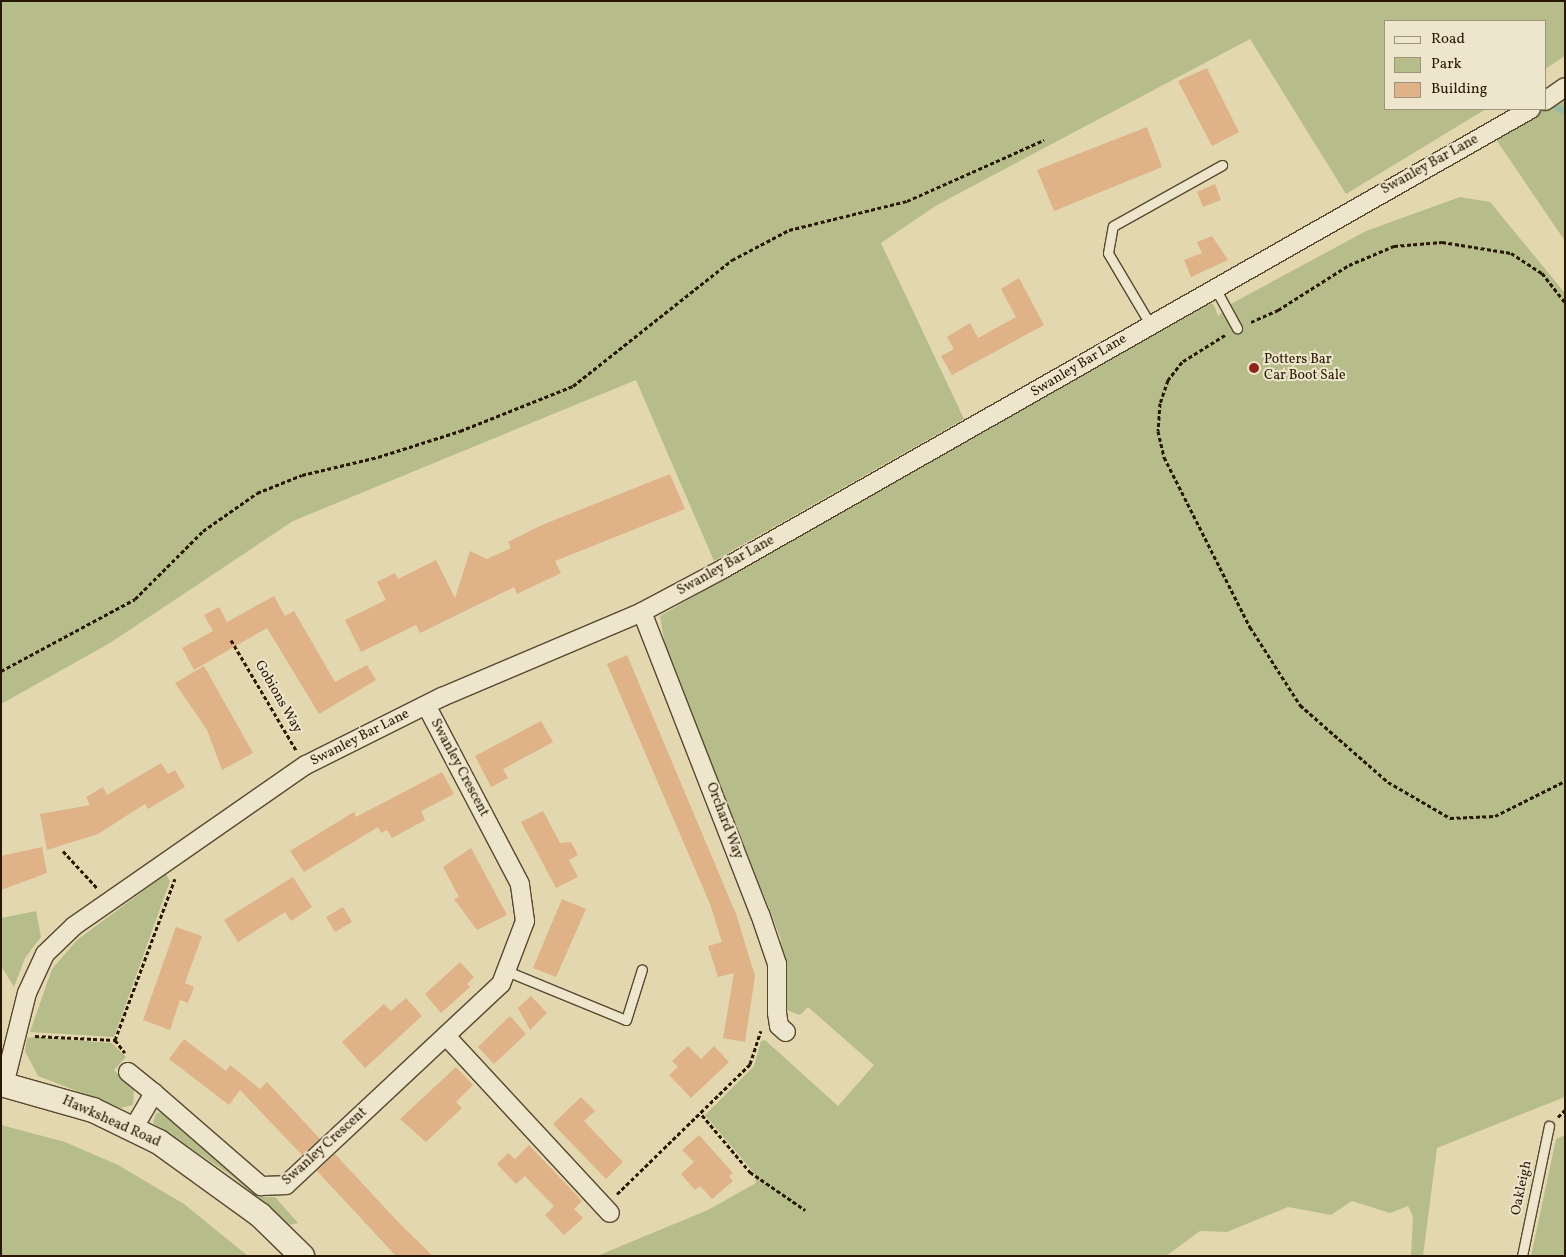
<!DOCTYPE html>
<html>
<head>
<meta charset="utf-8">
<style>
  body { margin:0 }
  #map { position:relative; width:1566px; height:1257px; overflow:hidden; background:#e3d7b0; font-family:Vollkorn,serif }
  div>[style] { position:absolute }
  .green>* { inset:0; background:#b6bd8a }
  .stream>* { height:6px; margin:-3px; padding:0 3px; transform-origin:3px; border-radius:3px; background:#96baa5 }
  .building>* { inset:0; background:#dfb287 }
  .path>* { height:3px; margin-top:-1.5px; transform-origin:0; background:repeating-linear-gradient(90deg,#281802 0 4px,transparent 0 6.5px) }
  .roads { filter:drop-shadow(1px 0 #57482e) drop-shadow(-1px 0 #57482e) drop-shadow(0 1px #57482e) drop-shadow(0 -1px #57482e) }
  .lane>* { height:9px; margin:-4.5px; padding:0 4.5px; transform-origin:4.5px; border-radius:4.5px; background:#ede5cc }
  .street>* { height:18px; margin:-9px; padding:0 9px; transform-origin:9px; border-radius:9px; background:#ede5cc }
  .secondary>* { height:24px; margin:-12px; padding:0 12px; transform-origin:12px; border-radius:12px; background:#ede5cc }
  .dots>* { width:14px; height:14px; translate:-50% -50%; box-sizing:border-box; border:2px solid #ede5cc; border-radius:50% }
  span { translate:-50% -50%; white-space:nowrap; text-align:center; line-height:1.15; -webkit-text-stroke:4px #ede5cc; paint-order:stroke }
  .street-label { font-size:14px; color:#281802 }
  .poi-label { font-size:14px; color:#281802 }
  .left { translate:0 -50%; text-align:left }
  .frame { position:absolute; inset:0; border:2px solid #281802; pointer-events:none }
  .legend { position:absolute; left:1384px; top:20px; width:162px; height:90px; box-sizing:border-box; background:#ede5cc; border:1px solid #9e937b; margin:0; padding:6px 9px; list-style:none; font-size:15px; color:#281802 }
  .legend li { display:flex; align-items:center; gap:10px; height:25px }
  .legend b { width:25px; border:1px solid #9e937b }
</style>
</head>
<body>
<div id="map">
  <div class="green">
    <div style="clip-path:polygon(1px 1px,1565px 1px,1565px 56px,1545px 69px,1545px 21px,1385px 21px,1385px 109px,1486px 109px,1346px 194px,1250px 39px,937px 205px,881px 243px,964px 419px,714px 561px,636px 380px,293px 521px,110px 643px,1px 704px)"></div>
    <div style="clip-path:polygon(1565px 93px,1565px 241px,1495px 138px)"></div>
    <div style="clip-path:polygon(1460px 197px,1490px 202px,1565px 293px,1565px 1097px,1437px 1148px,1423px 1256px,1411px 1256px,1413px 1217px,1408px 1206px,1390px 1213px,1352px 1201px,1331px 1215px,1288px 1207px,1227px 1232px,1200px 1231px,1166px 1256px,597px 1256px,708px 1210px,756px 1183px,754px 1173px,705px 1115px,754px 1066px,761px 1041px,765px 1040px,838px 1106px,874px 1065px,808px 1007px,800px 1015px,786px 1010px,781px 939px,665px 645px,660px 616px,1205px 300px,1214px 305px,1218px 316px,1229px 305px,1366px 231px)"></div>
    <div style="clip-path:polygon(166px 874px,170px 881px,114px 1037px,30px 1032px,52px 969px,77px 940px)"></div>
    <div style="clip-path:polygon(36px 911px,41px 937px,25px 958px,14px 987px,1px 966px,1px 918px)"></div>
    <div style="clip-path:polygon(35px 1037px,112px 1043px,126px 1057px,114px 1070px,134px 1088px,133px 1105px,121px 1108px,38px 1076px,25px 1051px,27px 1038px)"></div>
    <div style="clip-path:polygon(165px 1112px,245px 1182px,266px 1197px,275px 1197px,298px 1223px,290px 1225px,229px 1174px,153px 1123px,156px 1113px)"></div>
    <div style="clip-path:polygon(1px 1125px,65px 1142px,118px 1165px,184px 1204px,248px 1256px,1px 1256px)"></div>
    <div style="clip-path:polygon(1565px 1135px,1565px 1256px,1531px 1256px,1556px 1139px)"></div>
  </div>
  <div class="stream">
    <div style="left:1552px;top:104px;width:15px;rotate:32deg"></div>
  </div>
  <div class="building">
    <div style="clip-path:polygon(1207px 68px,1239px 132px,1212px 146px,1178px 81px)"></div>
    <div style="clip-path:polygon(1147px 127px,1162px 167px,1054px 211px,1037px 170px)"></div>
    <div style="clip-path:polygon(1215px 184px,1221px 200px,1203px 207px,1197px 192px)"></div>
    <div style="clip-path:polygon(1212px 236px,1228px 260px,1191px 277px,1184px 260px,1202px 253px,1197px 242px)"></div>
    <div style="clip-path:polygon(1019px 278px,1044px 325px,952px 375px,941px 356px,954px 349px,947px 337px,970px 323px,978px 338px,1016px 317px,1001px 289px)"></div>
    <div style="clip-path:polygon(670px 474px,685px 509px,555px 561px,561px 573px,517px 594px,514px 587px,420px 633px,416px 625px,361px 652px,345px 620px,386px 600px,377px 582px,395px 573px,398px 579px,436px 560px,455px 598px,470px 551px,487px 559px,511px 548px,508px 542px,542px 525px)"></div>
    <div style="clip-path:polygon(274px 596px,285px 616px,294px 611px,335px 682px,367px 665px,376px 680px,319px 714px,267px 628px,194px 670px,182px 648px,213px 631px,204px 615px,219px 607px,227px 622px)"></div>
    <div style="clip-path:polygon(627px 655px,736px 914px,755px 976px,745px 1042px,723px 1038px,734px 973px,718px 977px,708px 946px,722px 942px,710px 904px,607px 664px)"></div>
    <div style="clip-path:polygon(204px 666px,253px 753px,222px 770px,207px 730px,175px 683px)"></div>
    <div style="clip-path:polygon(541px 721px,553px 742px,503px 769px,508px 778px,491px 787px,475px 756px)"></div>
    <div style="clip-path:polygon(161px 763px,168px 774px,175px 770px,185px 787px,148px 809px,145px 804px,98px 834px,47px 850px,40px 814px,90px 805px,86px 797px,103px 787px,107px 795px)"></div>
    <div style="clip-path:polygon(442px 772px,454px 794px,421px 811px,425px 820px,392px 838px,387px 830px,381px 833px,378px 827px,304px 872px,290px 851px,354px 812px,356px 817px)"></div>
    <div style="clip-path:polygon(543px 811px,560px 843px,571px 842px,578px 855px,569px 860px,578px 877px,556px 888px,521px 822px)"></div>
    <div style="clip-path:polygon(42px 847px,47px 873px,1px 890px,1px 856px)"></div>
    <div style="clip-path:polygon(471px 848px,507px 915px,477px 930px,454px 899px,459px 897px,443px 867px)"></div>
    <div style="clip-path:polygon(293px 877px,312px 907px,291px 921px,285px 912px,238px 942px,224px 920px)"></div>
    <div style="clip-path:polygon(562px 899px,586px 909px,556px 977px,533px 968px)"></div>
    <div style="clip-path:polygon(343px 907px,352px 922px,335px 932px,326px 917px)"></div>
    <div style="clip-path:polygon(176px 927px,202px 936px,185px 983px,194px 987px,188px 1003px,180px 1000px,170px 1030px,143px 1020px)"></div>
    <div style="clip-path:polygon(460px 962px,474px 977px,467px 984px,470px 987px,441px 1013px,425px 994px)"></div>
    <div style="clip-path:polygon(531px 996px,547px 1013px,530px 1030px,518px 1008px)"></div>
    <div style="clip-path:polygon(406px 998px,422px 1016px,365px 1068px,342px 1042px,384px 1004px,391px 1011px)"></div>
    <div style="clip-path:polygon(510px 1016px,526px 1034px,494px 1064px,478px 1047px)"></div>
    <div style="clip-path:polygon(184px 1039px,226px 1071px,230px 1065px,260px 1089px,267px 1082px,320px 1139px,302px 1155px,240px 1090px,229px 1105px,169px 1059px)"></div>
    <div style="clip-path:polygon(688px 1046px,701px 1059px,714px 1046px,729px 1062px,691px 1098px,669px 1075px,678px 1067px,672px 1061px)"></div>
    <div style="clip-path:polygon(456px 1067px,473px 1085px,456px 1102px,462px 1108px,426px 1142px,400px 1119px)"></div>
    <div style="clip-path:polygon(581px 1097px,595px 1111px,584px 1121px,623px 1162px,606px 1179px,553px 1124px)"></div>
    <div style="clip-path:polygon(699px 1135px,733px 1173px,729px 1176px,733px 1181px,712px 1199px,700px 1186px,695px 1190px,681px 1174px,694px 1162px,682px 1150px)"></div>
    <div style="clip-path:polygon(529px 1145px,582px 1201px,574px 1209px,583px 1218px,564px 1235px,545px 1215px,554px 1206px,540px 1192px,525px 1176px,516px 1184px,497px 1164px,508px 1153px,515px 1159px)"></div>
    <div style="clip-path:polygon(335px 1154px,401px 1225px,433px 1256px,396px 1256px,317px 1171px)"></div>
  </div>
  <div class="path">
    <div style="left:1251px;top:322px;width:30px;rotate:-24deg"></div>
    <div style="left:1278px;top:310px;width:84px;rotate:-32.4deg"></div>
    <div style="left:1349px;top:265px;width:49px;rotate:-22.9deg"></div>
    <div style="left:1394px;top:246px;width:48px;rotate:-4.8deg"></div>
    <div style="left:1442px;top:242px;width:70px;rotate:9.1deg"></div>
    <div style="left:1511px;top:253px;width:37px;rotate:33deg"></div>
    <div style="left:1542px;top:273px;width:37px;rotate:52deg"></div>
    <div style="left:1225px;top:335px;width:51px;rotate:147.9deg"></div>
    <div style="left:1182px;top:362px;width:23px;rotate:128deg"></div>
    <div style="left:1168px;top:380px;width:24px;rotate:109deg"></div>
    <div style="left:1160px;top:403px;width:28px;rotate:94deg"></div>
    <div style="left:1158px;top:431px;width:27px;rotate:77deg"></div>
    <div style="left:1164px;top:457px;width:191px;rotate:63.2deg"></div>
    <div style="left:1250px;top:627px;width:93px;rotate:57.3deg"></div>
    <div style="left:1300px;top:705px;width:117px;rotate:41.2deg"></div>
    <div style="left:1388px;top:782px;width:72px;rotate:30.1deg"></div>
    <div style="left:1450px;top:818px;width:45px;rotate:-2.5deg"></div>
    <div style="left:1495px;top:816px;width:78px;rotate:-26.6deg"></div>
    <div style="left:231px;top:640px;width:128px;rotate:59.4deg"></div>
    <div style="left:1px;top:671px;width:152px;rotate:-28.2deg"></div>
    <div style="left:135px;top:599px;width:96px;rotate:-45deg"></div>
    <div style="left:203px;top:531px;width:66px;rotate:-35.1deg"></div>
    <div style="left:257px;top:493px;width:48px;rotate:-21.8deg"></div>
    <div style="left:302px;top:475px;width:78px;rotate:-13.3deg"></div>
    <div style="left:378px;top:457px;width:86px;rotate:-17.6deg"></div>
    <div style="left:460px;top:431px;width:122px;rotate:-21.7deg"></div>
    <div style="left:573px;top:386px;width:203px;rotate:-38.4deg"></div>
    <div style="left:732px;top:260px;width:64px;rotate:-27.8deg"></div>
    <div style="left:789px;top:230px;width:122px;rotate:-13.8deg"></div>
    <div style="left:907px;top:201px;width:150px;rotate:-24deg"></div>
    <div style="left:63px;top:851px;width:50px;rotate:47.4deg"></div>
    <div style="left:35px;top:1036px;width:80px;rotate:2.9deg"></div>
    <div style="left:115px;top:1040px;width:16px;rotate:52deg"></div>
    <div style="left:115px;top:1040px;width:172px;rotate:-69.6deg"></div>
    <div style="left:702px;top:1115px;width:75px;rotate:49.9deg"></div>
    <div style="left:750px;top:1172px;width:67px;rotate:34.6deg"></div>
    <div style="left:1558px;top:1117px;width:10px;rotate:-45deg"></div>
    <div style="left:617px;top:1194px;width:186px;rotate:-44.3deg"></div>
    <div style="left:750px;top:1064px;width:35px;rotate:-72deg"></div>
  </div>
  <div class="roads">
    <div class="lane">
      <div style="left:1215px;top:288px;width:46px;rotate:61.2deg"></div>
      <div style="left:1150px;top:324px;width:82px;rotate:-120.6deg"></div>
      <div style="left:1108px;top:253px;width:27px;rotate:-80deg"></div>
      <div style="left:1113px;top:226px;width:125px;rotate:-29.2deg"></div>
      <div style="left:509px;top:972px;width:126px;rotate:22.3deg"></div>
      <div style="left:626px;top:1020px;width:53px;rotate:-72.6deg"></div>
      <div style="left:1522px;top:1256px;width:133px;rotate:-78.3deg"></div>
    </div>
    <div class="street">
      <div style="left:1545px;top:101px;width:24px;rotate:-35deg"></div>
      <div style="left:642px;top:612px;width:324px;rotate:68.7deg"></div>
      <div style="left:760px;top:914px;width:53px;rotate:71.2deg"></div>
      <div style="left:777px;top:964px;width:49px;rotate:90deg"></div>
      <div style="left:777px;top:1013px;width:13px;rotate:81deg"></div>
      <div style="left:779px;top:1026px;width:9px;rotate:41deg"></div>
      <div style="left:446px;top:1036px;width:241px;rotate:47.2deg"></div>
      <div style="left:128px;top:1072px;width:33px;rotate:39deg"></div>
      <div style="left:4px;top:1085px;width:95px;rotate:-76deg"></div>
      <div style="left:27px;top:993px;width:43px;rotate:-65.2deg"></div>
      <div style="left:45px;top:954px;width:40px;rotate:-44deg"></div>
      <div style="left:74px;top:926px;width:282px;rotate:-34.8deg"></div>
      <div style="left:306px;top:765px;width:152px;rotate:-26.6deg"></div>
      <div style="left:442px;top:697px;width:217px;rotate:-23deg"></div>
      <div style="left:642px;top:612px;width:89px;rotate:-28deg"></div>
      <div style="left:721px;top:570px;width:932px;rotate:-29.65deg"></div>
      <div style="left:133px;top:1129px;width:42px;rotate:-59.7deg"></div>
      <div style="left:154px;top:1093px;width:142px;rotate:41deg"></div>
      <div style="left:261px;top:1186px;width:25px;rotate:-2deg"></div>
      <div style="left:286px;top:1185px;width:294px;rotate:-43.1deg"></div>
      <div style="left:501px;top:984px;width:67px;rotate:-69.1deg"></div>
      <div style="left:525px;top:921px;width:37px;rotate:-98deg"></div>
      <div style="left:520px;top:884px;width:202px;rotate:-117.7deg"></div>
    </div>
    <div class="secondary">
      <div style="left:1px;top:1084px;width:96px;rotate:15.8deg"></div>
      <div style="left:93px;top:1110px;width:73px;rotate:25.9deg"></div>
      <div style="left:159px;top:1142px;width:125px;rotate:35.9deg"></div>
      <div style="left:260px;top:1215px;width:59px;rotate:44.3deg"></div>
    </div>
  </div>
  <div class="dots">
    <div style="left:1254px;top:368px;background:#8f2418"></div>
  </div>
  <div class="street-label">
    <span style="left:1430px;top:165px;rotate:-29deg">Swanley Bar Lane</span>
    <span style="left:1079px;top:366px;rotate:-31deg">Swanley Bar Lane</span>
    <span style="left:726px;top:566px;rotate:-29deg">Swanley Bar Lane</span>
    <span style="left:278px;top:697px;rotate:60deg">Gobions Way</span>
    <span style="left:360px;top:738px;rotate:-27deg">Swanley Bar Lane</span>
    <span style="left:459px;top:768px;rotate:62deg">Swanley Crescent</span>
    <span style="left:724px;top:821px;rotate:69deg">Orchard Way</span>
    <span style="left:111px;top:1122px;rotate:24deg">Hawkshead Road</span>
    <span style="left:325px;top:1147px;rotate:-42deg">Swanley Crescent</span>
    <span style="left:1522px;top:1188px;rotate:-78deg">Oakleigh</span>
  </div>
  <div class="poi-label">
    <span class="left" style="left:1264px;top:368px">Potters Bar<br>Car Boot Sale</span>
  </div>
  <div class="frame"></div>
  <ul class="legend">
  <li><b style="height:6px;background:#ede5cc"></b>Road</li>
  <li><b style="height:14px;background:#b6bd8a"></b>Park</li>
  <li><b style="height:14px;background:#dfb287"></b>Building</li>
  </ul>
</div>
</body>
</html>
